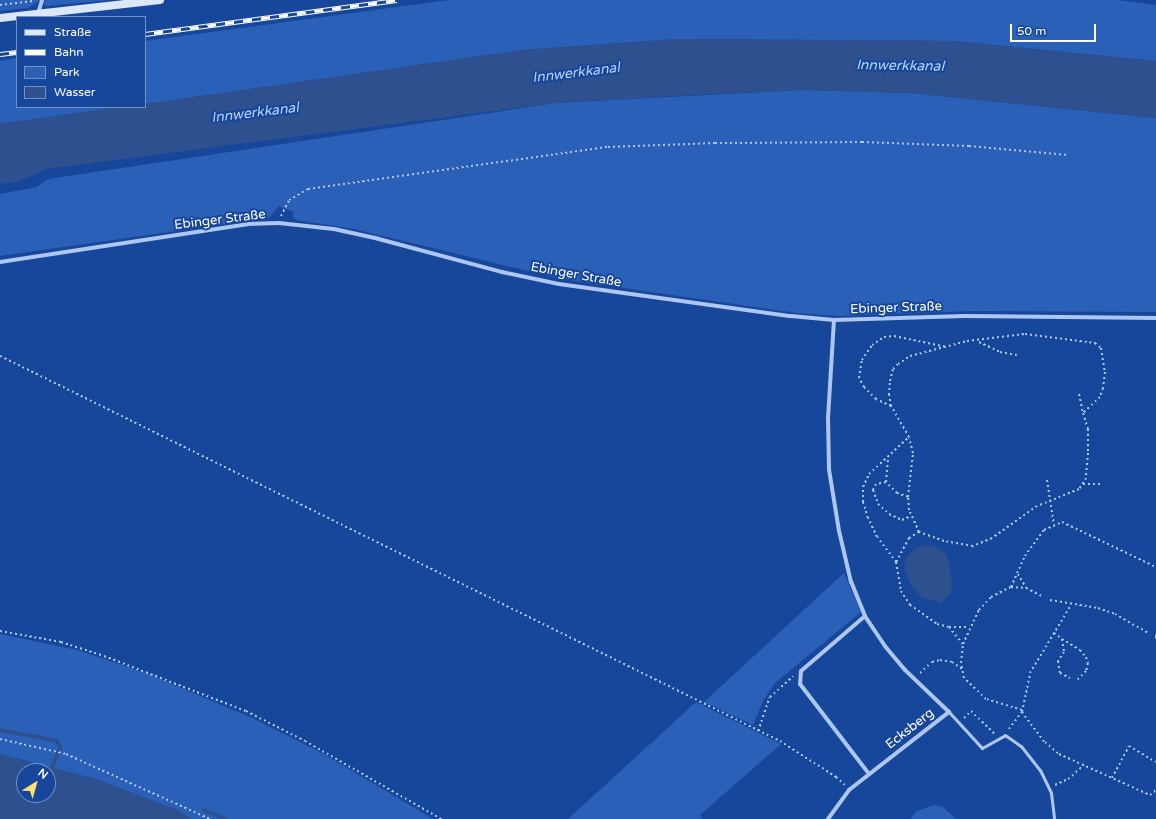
<!DOCTYPE html>
<html>
<head>
<meta charset="utf-8">
<style>
  body { margin:0 }
  #map { position:relative; width:1156px; height:819px; overflow:hidden; background:#17479b; font-family:"Varela Round",sans-serif }
  div>[style] { position:absolute }
  .green>* { inset:0; background:#2b60b8 }
  .water>* { inset:0; background:#2e508f }
  .stream>* { height:3.5px; margin:-1.75px; padding:0 1.75px; transform-origin:1.75px; border-radius:1.75px; background:#2e508f }
  .path>* { height:2px; margin-top:-1px; transform-origin:0; background:repeating-linear-gradient(90deg,#adc7f2 0 2px,transparent 0 5px) }
  .service>* { height:3px; margin:-1.5px; padding:0 1.5px; transform-origin:1.5px; border-radius:1.5px; background:#adc7f2 }
  .minor>* { height:4px; margin:-2px; padding:0 2px; transform-origin:2px; border-radius:2px; background:#adc7f2 }
  .secondary>* { height:8px; margin:-4px; padding:0 4px; transform-origin:4px; border-radius:4px; background:#dce7fc }
  .rail>* { height:4.5px; margin-top:-2.25px; transform-origin:0; background:repeating-linear-gradient(90deg,#17479b 0 9px,#fff 0 18px); box-sizing:border-box; border-block:1px solid #fff }
  span { translate:-50% -50%; white-space:nowrap; text-align:center; line-height:1.15; -webkit-text-stroke:4px #17479b; paint-order:stroke }
  .street-label { font-size:13px; color:#fff }
  .water-label { font-size:14px; color:#bad2f8; font-style:italic }
  .legend { position:absolute; left:16px; top:16px; width:130px; height:92px; box-sizing:border-box; background:#17479b; border:1px solid #7491c3; margin:0; padding:5px 7px; list-style:none; font-size:12px; color:#fff }
  .legend li { display:flex; align-items:center; gap:8px; height:20px }
  .legend b { width:20px; border:1px solid #7491c3 }
  .north { position:absolute; left:16px; top:763px; width:40px; height:40px; box-sizing:border-box; background:#17479b; border:1px solid #7491c3; border-radius:50%; rotate:37deg; font-size:11px; font-weight:700; line-height:16px; text-align:center; color:#fff }
  .north::after { content:''; display:block; margin:auto; width:14px; height:18px; background:#ffe06e; clip-path:polygon(50% 0,100% 100%,50% 72%,0 100%) }
  .scale { position:absolute; left:1010px; top:24px; width:86px; height:18px; box-sizing:border-box; border:2px solid #fff; border-top:0; padding-left:5px; font-size:12px; line-height:14px; white-space:nowrap; color:#fff; -webkit-text-stroke:3px #17479b; paint-order:stroke }
</style>
</head>
<body>
<div id="map">
  <div class="green">
    <div style="clip-path:polygon(0 0,40px 0,28px 8px,0 11px)"></div>
    <div style="clip-path:polygon(45px 0,110px 0,46px 6px,43px 3px)"></div>
    <div style="clip-path:polygon(449px 0,1117px 0,1156px 5px,1156px 61px,954px 41px,678px 39px,523px 50px,145px 104px,145px 41px)"></div>
    <div style="clip-path:polygon(17px 58px,17px 107px,120px 107px,0 124px,0 61px)"></div>
    <div style="clip-path:polygon(803px 90px,911px 93px,1156px 118px,1156px 312px,973px 311px,840px 316px,797px 313px,561px 279px,354px 229px,296px 220px,293px 217px,294px 212px,279px 206px,270px 217px,262px 219px,0 256px,0 194px,37px 187px,48px 179px,556px 103px)"></div>
    <div style="clip-path:polygon(844px 573px,861px 612px,775px 683px,763px 701px,753px 725px,704px 702px)"></div>
    <div style="clip-path:polygon(0 634px,77px 650px,149px 674px,252px 718px,324px 754px,433px 819px,192px 819px,177px 810px,99px 780px,0 754px)"></div>
    <div style="clip-path:polygon(696px 702px,781px 744px,700px 815px,703px 819px,568px 819px)"></div>
    <div style="clip-path:polygon(934px 805px,943px 807px,956px 819px,910px 819px,917px 811px)"></div>
  </div>
  <div class="water">
    <div style="clip-path:polygon(678px 39px,954px 41px,1156px 61px,1156px 118px,911px 93px,803px 90px,692px 95px,556px 103px,46px 169px,20px 181px,0 184px,0 124px,120px 107px,145px 107px,145px 104px,523px 50px)"></div>
    <div style="clip-path:polygon(927px 545px,941px 549px,947px 556px,952px 583px,951px 593px,941px 603px,922px 597px,912px 587px,904px 569px,906px 558px,916px 548px)"></div>
    <div style="clip-path:polygon(evenodd,0 754px,99px 780px,177px 810px,192px 819px,0 819px,0 754px,24px 771px,48px 771px,48px 795px,24px 795px,24px 771px)"></div>
  </div>
  <div class="stream">
    <div style="left:0;top:730px;width:58px;rotate:10.9deg"></div>
    <div style="left:57px;top:741px;width:8px;rotate:60deg"></div>
    <div style="left:61px;top:748px;width:20px;rotate:114deg"></div>
    <div style="left:204px;top:810px;width:23px;rotate:23deg"></div>
  </div>
  <div class="path">
    <div style="left:0;top:5px;width:35px;rotate:-7deg"></div>
    <div style="left:281px;top:216px;width:18px;rotate:-63deg"></div>
    <div style="left:289px;top:200px;width:22px;rotate:-30deg"></div>
    <div style="left:308px;top:189px;width:303px;rotate:-8deg"></div>
    <div style="left:608px;top:147px;width:107px;rotate:-2.1deg"></div>
    <div style="left:715px;top:143px;width:147px;rotate:-0.4deg"></div>
    <div style="left:862px;top:142px;width:107px;rotate:2.1deg"></div>
    <div style="left:969px;top:146px;width:99px;rotate:5.2deg"></div>
    <div style="left:979px;top:342px;width:23px;rotate:25deg"></div>
    <div style="left:1000px;top:352px;width:17px;rotate:10deg"></div>
    <div style="left:0;top:356px;width:870px;rotate:26.27deg"></div>
    <div style="left:780px;top:741px;width:67px;rotate:32.7deg"></div>
    <div style="left:836px;top:777px;width:12px;rotate:42deg"></div>
    <div style="left:1079px;top:394px;width:19px;rotate:78deg"></div>
    <div style="left:1083px;top:413px;width:17px;rotate:73deg"></div>
    <div style="left:1088px;top:429px;width:24px;rotate:90deg"></div>
    <div style="left:1088px;top:453px;width:25px;rotate:95deg"></div>
    <div style="left:1086px;top:478px;width:13px;rotate:122deg"></div>
    <div style="left:1079px;top:489px;width:45px;rotate:158deg"></div>
    <div style="left:1037px;top:506px;width:55px;rotate:144.6deg"></div>
    <div style="left:992px;top:538px;width:21px;rotate:157deg"></div>
    <div style="left:973px;top:546px;width:29px;rotate:-170deg"></div>
    <div style="left:944px;top:541px;width:27px;rotate:-160deg"></div>
    <div style="left:919px;top:532px;width:24px;rotate:-114deg"></div>
    <div style="left:909px;top:510px;width:13px;rotate:-94deg"></div>
    <div style="left:908px;top:497px;width:44px;rotate:-83.5deg"></div>
    <div style="left:913px;top:453px;width:16px;rotate:-104deg"></div>
    <div style="left:909px;top:437px;width:36px;rotate:-120deg"></div>
    <div style="left:891px;top:406px;width:11px;rotate:-100deg"></div>
    <div style="left:889px;top:395px;width:14px;rotate:-86deg"></div>
    <div style="left:890px;top:381px;width:12px;rotate:-76deg"></div>
    <div style="left:893px;top:369px;width:7px;rotate:-45deg"></div>
    <div style="left:898px;top:364px;width:14px;rotate:-34deg"></div>
    <div style="left:910px;top:356px;width:59px;rotate:-14.7deg"></div>
    <div style="left:967px;top:341px;width:58px;rotate:-6.9deg"></div>
    <div style="left:1025px;top:334px;width:71px;rotate:7.3deg"></div>
    <div style="left:1095px;top:343px;width:8px;rotate:40deg"></div>
    <div style="left:1101px;top:348px;width:24px;rotate:81deg"></div>
    <div style="left:1105px;top:372px;width:16px;rotate:97deg"></div>
    <div style="left:1103px;top:388px;width:9px;rotate:108deg"></div>
    <div style="left:1100px;top:397px;width:23px;rotate:137deg"></div>
    <div style="left:891px;top:406px;width:17px;rotate:-155deg"></div>
    <div style="left:876px;top:399px;width:17px;rotate:-135deg"></div>
    <div style="left:864px;top:387px;width:10px;rotate:-119deg"></div>
    <div style="left:859px;top:378px;width:18px;rotate:-81deg"></div>
    <div style="left:862px;top:360px;width:18px;rotate:-56deg"></div>
    <div style="left:872px;top:345px;width:14px;rotate:-34deg"></div>
    <div style="left:884px;top:337px;width:10px;rotate:-6deg"></div>
    <div style="left:894px;top:336px;width:54px;rotate:11.7deg"></div>
    <div style="left:1047px;top:480px;width:46px;rotate:81.2deg"></div>
    <div style="left:886px;top:482px;width:22px;rotate:-85deg"></div>
    <div style="left:1083px;top:484px;width:17px"></div>
    <div style="left:908px;top:497px;width:12px;rotate:-160deg"></div>
    <div style="left:897px;top:493px;width:16px;rotate:-135deg"></div>
    <div style="left:886px;top:482px;width:10px;rotate:169deg"></div>
    <div style="left:876px;top:484px;width:7px;rotate:117deg"></div>
    <div style="left:873px;top:490px;width:15px;rotate:70deg"></div>
    <div style="left:878px;top:504px;width:15px;rotate:42deg"></div>
    <div style="left:889px;top:514px;width:14px;rotate:25deg"></div>
    <div style="left:902px;top:520px;width:10px;rotate:-24deg"></div>
    <div style="left:919px;top:532px;width:12px;rotate:149deg"></div>
    <div style="left:909px;top:538px;width:27px;rotate:118deg"></div>
    <div style="left:896px;top:562px;width:29px;rotate:80deg"></div>
    <div style="left:901px;top:591px;width:17px;rotate:57deg"></div>
    <div style="left:910px;top:605px;width:33px;rotate:35deg"></div>
    <div style="left:937px;top:624px;width:12px;rotate:14deg"></div>
    <div style="left:949px;top:627px;width:22px;rotate:51deg"></div>
    <div style="left:896px;top:562px;width:31px;rotate:-127deg"></div>
    <div style="left:877px;top:537px;width:21px;rotate:-115deg"></div>
    <div style="left:868px;top:518px;width:17px;rotate:-107deg"></div>
    <div style="left:863px;top:502px;width:15px;rotate:-90deg"></div>
    <div style="left:863px;top:487px;width:14px;rotate:-65deg"></div>
    <div style="left:869px;top:474px;width:54px;rotate:-42.8deg"></div>
    <div style="left:1018px;top:574px;width:16px;rotate:60deg"></div>
    <div style="left:1011px;top:587px;width:15px;rotate:4deg"></div>
    <div style="left:1026px;top:588px;width:18px;rotate:27deg"></div>
    <div style="left:1050px;top:600px;width:49px;rotate:9.5deg"></div>
    <div style="left:1098px;top:608px;width:18px;rotate:19deg"></div>
    <div style="left:1115px;top:614px;width:40px;rotate:29.7deg"></div>
    <div style="left:949px;top:627px;width:20px"></div>
    <div style="left:0;top:631px;width:62px;rotate:10.2deg"></div>
    <div style="left:61px;top:642px;width:45px;rotate:18deg"></div>
    <div style="left:104px;top:656px;width:152px;rotate:21.2deg"></div>
    <div style="left:246px;top:711px;width:66px;rotate:27deg"></div>
    <div style="left:305px;top:741px;width:157px;rotate:29.8deg"></div>
    <div style="left:1054px;top:633px;width:10px;rotate:37deg"></div>
    <div style="left:1062px;top:639px;width:13px;rotate:81deg"></div>
    <div style="left:1064px;top:652px;width:11px;rotate:124deg"></div>
    <div style="left:1058px;top:661px;width:12px;rotate:81deg"></div>
    <div style="left:1060px;top:673px;width:11px;rotate:27deg"></div>
    <div style="left:1062px;top:639px;width:21px;rotate:31deg"></div>
    <div style="left:1080px;top:650px;width:9px;rotate:49deg"></div>
    <div style="left:1086px;top:657px;width:6px;rotate:72deg"></div>
    <div style="left:1088px;top:663px;width:8px;rotate:104deg"></div>
    <div style="left:1086px;top:671px;width:13px;rotate:135deg"></div>
    <div style="left:920px;top:673px;width:16px;rotate:-43deg"></div>
    <div style="left:932px;top:662px;width:8px;rotate:-14deg"></div>
    <div style="left:940px;top:660px;width:12px;rotate:9deg"></div>
    <div style="left:952px;top:662px;width:12px;rotate:35deg"></div>
    <div style="left:1022px;top:710px;width:38px;rotate:-163deg"></div>
    <div style="left:986px;top:699px;width:30px;rotate:-136deg"></div>
    <div style="left:964px;top:678px;width:15px;rotate:-101deg"></div>
    <div style="left:961px;top:663px;width:19px;rotate:-84deg"></div>
    <div style="left:963px;top:644px;width:38px;rotate:-65deg"></div>
    <div style="left:979px;top:610px;width:18px;rotate:-47deg"></div>
    <div style="left:991px;top:597px;width:22px;rotate:-27deg"></div>
    <div style="left:1011px;top:587px;width:34px;rotate:-66deg"></div>
    <div style="left:1025px;top:556px;width:32px;rotate:-54deg"></div>
    <div style="left:1044px;top:530px;width:20px;rotate:-24deg"></div>
    <div style="left:1062px;top:522px;width:104px;rotate:25.6deg"></div>
    <div style="left:1022px;top:712px;width:38px;rotate:53deg"></div>
    <div style="left:1045px;top:742px;width:18px;rotate:41deg"></div>
    <div style="left:1059px;top:754px;width:100px;rotate:24.3deg"></div>
    <div style="left:1150px;top:795px;width:8px;rotate:-40deg"></div>
    <div style="left:964px;top:718px;width:10px;rotate:-45deg"></div>
    <div style="left:971px;top:711px;width:32px;rotate:44deg"></div>
    <div style="left:1009px;top:729px;width:21px;rotate:-53deg"></div>
    <div style="left:1022px;top:712px;width:40px;rotate:-78deg"></div>
    <div style="left:1030px;top:673px;width:79px;rotate:-58.9deg"></div>
    <div style="left:758px;top:731px;width:36px;rotate:-71deg"></div>
    <div style="left:770px;top:697px;width:31px;rotate:-42deg"></div>
    <div style="left:0;top:739px;width:68px;rotate:12.8deg"></div>
    <div style="left:66px;top:754px;width:158px;rotate:24.3deg"></div>
    <div style="left:1112px;top:778px;width:36px;rotate:-62deg"></div>
    <div style="left:1129px;top:746px;width:31px;rotate:31deg"></div>
    <div style="left:1055px;top:785px;width:14px;rotate:-25deg"></div>
    <div style="left:1068px;top:779px;width:21px;rotate:-41deg"></div>
  </div>
  <div class="service">
    <div style="left:1156px;top:635px;width:2px;rotate:90deg"></div>
    <div style="left:949px;top:712px;width:49px;rotate:47.5deg"></div>
    <div style="left:982px;top:748px;width:26px;rotate:-29deg"></div>
    <div style="left:1005px;top:735px;width:19px;rotate:35deg"></div>
    <div style="left:1021px;top:746px;width:31px;rotate:52deg"></div>
    <div style="left:1040px;top:770px;width:25px;rotate:64deg"></div>
    <div style="left:1051px;top:793px;width:26px;rotate:83deg"></div>
  </div>
  <div class="minor">
    <div style="left:38px;top:14px;width:15px;rotate:-74deg"></div>
    <div style="left:0;top:262px;width:250px;rotate:-8.7deg"></div>
    <div style="left:247px;top:224px;width:32px;rotate:-2deg"></div>
    <div style="left:279px;top:223px;width:55px;rotate:6.2deg"></div>
    <div style="left:334px;top:229px;width:42px;rotate:12.4deg"></div>
    <div style="left:375px;top:238px;width:131px;rotate:15deg"></div>
    <div style="left:502px;top:272px;width:58px;rotate:11.9deg"></div>
    <div style="left:559px;top:284px;width:234px;rotate:7.9deg"></div>
    <div style="left:791px;top:316px;width:43px;rotate:5.3deg"></div>
    <div style="left:834px;top:320px;width:130px;rotate:-1.8deg"></div>
    <div style="left:964px;top:316px;width:192px;rotate:0.6deg"></div>
    <div style="left:865px;top:616px;width:84px;rotate:139.3deg"></div>
    <div style="left:801px;top:671px;width:13px;rotate:94deg"></div>
    <div style="left:800px;top:684px;width:113px;rotate:52.5deg"></div>
    <div style="left:828px;top:819px;width:36px;rotate:-54deg"></div>
    <div style="left:849px;top:790px;width:127px;rotate:-38deg"></div>
    <div style="left:949px;top:712px;width:61px;rotate:-136.3deg"></div>
    <div style="left:905px;top:670px;width:31px;rotate:-130deg"></div>
    <div style="left:885px;top:646px;width:36px;rotate:-124deg"></div>
    <div style="left:865px;top:616px;width:37px;rotate:-112deg"></div>
    <div style="left:851px;top:582px;width:52px;rotate:-103.2deg"></div>
    <div style="left:839px;top:531px;width:63px;rotate:-99.2deg"></div>
    <div style="left:829px;top:469px;width:51px;rotate:-91.1deg"></div>
    <div style="left:828px;top:418px;width:98px;rotate:-86.5deg"></div>
  </div>
  <div class="secondary">
    <div style="left:0;top:18px;width:161px;rotate:-6.4deg"></div>
  </div>
  <div class="rail">
    <div style="left:145px;top:34px;width:254px;rotate:-7.7deg"></div>
    <div style="left:0;top:54px;width:17px;rotate:-7deg"></div>
  </div>
  <div class="street-label">
    <span style="left:220px;top:220px;rotate:-7deg">Ebinger Straße</span>
    <span style="left:576px;top:275px;rotate:10deg">Ebinger Straße</span>
    <span style="left:896px;top:308px;rotate:-2deg">Ebinger Straße</span>
    <span style="left:910px;top:729px;rotate:-38deg">Ecksberg</span>
  </div>
  <div class="water-label">
    <span style="left:900px;top:66px;rotate:1deg">Innwerkkanal</span>
    <span style="left:576px;top:73px;rotate:-7deg">Innwerkkanal</span>
    <span style="left:255px;top:113px;rotate:-7deg">Innwerkkanal</span>
  </div>
  <ul class="legend">
  <li><b style="height:5px;background:#dce7fc"></b>Straße</li>
  <li><b style="height:5px;background:#fff"></b>Bahn</li>
  <li><b style="height:11px;background:#2b60b8"></b>Park</li>
  <li><b style="height:11px;background:#2e508f"></b>Wasser</li>
  </ul>
  <div class="north">N</div>
  <div class="scale">50 m</div>
</div>
</body>
</html>
